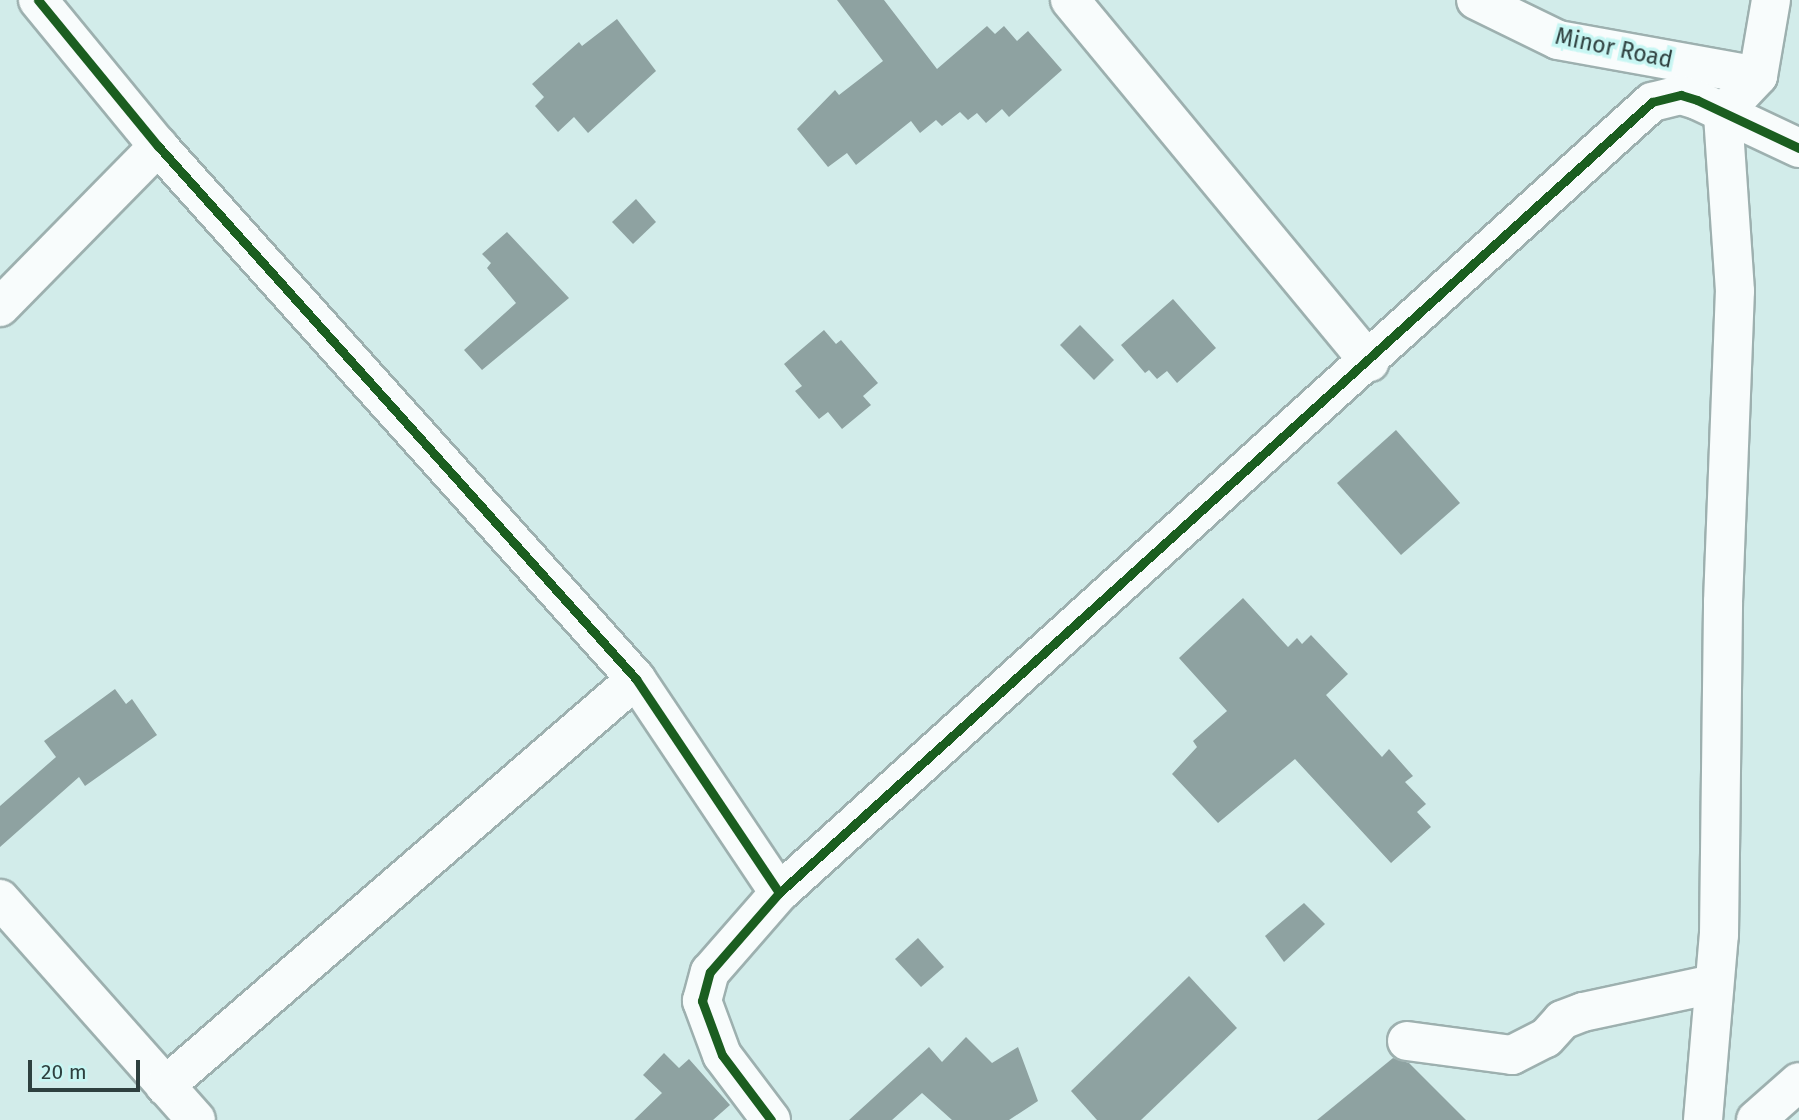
<!DOCTYPE html>
<html>
<head>
<meta charset="utf-8">
<style>
  body { margin:0 }
  #map { position:relative; width:1799px; height:1120px; overflow:hidden; background:#d2ecea; font-family:"Fira Sans",sans-serif }
  div>[style] { position:absolute }
  .building>* { inset:0; background:#8ea2a1 }
  .roads { filter:drop-shadow(2px 0 #9db0af) drop-shadow(-2px 0 #9db0af) drop-shadow(0 2px #9db0af) drop-shadow(0 -2px #9db0af) }
  .minor>* { height:38px; margin:-19px; padding:0 19px; transform-origin:19px; border-radius:19px; background:#f8fcfc }
  .cycleway>* { height:9px; margin:-4.5px; padding:0 4.5px; transform-origin:4.5px; border-radius:4.5px; background:#1b5e20 }
  span { translate:-50% -50%; white-space:nowrap; text-align:center; line-height:1.15; -webkit-text-stroke:7px #c8f6f3; paint-order:stroke }
  .street-label { font-size:23px; color:#2e403f }
  .scale { position:absolute; left:28px; top:1060px; width:112px; height:32px; box-sizing:border-box; border:4px solid #2e403f; border-top:0; padding-left:9px; font-size:21px; line-height:24px; white-space:nowrap; color:#2e403f; -webkit-text-stroke:5px #c8f6f3; paint-order:stroke }
</style>
</head>
<body>
<div id="map">
  <div class="building">
    <div style="clip-path:polygon(837px 0,884px 0,937px 69px,987px 26px,995px 34px,1004px 26px,1017px 41px,1028px 31px,1062px 70px,1009px 117px,1002px 109px,986px 123px,977px 113px,968px 120px,960px 112px,942px 126px,936px 120px,920px 133px,911px 121px,856px 165px,847px 153px,828px 167px,797px 129px,835px 90px,839px 95px,883px 61px)"></div>
    <div style="clip-path:polygon(617px 19px,656px 71px,588px 133px,574px 117px,558px 132px,535px 106px,544px 97px,532px 84px,579px 42px,582px 46px)"></div>
    <div style="clip-path:polygon(636px 199px,656px 222px,633px 244px,612px 222px)"></div>
    <div style="clip-path:polygon(507px 232px,569px 298px,482px 370px,464px 350px,516px 303px,487px 268px,491px 263px,482px 254px)"></div>
    <div style="clip-path:polygon(1173px 299px,1216px 348px,1177px 383px,1167px 371px,1157px 379px,1149px 370px,1145px 373px,1121px 345px)"></div>
    <div style="clip-path:polygon(1080px 325px,1114px 360px,1094px 380px,1060px 345px)"></div>
    <div style="clip-path:polygon(824px 330px,836px 344px,841px 340px,878px 383px,863px 396px,871px 405px,842px 429px,828px 412px,819px 419px,795px 391px,802px 386px,784px 364px)"></div>
    <div style="clip-path:polygon(1396px 430px,1460px 503px,1401px 555px,1337px 483px)"></div>
    <div style="clip-path:polygon(1243px 598px,1288px 647px,1297px 638px,1302px 644px,1311px 635px,1348px 674px,1326px 695px,1382px 757px,1389px 749px,1413px 776px,1405px 782px,1426px 804px,1417px 812px,1431px 827px,1391px 863px,1295px 759px,1218px 823px,1172px 774px,1197px 747px,1193px 741px,1227px 711px,1179px 658px)"></div>
    <div style="clip-path:polygon(115px 689px,126px 704px,132px 699px,157px 735px,85px 786px,79px 777px,0 847px,0 806px,56px 757px,44px 741px)"></div>
    <div style="clip-path:polygon(1304px 903px,1325px 924px,1284px 962px,1265px 936px)"></div>
    <div style="clip-path:polygon(918px 938px,944px 967px,921px 987px,895px 959px)"></div>
    <div style="clip-path:polygon(1189px 976px,1237px 1028px,1141px 1120px,1097px 1120px,1071px 1091px)"></div>
    <div style="clip-path:polygon(966px 1037px,992px 1063px,1018px 1047px,1038px 1101px,1009px 1120px,952px 1120px,922px 1093px,892px 1120px,849px 1120px,929px 1047px,942px 1062px)"></div>
    <div style="clip-path:polygon(664px 1053px,679px 1068px,689px 1059px,730px 1105px,713px 1120px,634px 1120px,662px 1093px,643px 1075px)"></div>
    <div style="clip-path:polygon(1393px 1058px,1409px 1063px,1466px 1120px,1317px 1120px)"></div>
  </div>
  <div class="roads">
    <div class="minor">
      <div style="left:38px;top:0;width:189px;rotate:50.6deg"></div>
      <div style="left:158px;top:146px;width:716px;rotate:48.11deg"></div>
      <div style="left:636px;top:679px;width:257px;rotate:56.2deg"></div>
      <div style="left:1070px;top:0;width:470px;rotate:50.4deg"></div>
      <div style="left:1476px;top:0;width:91px;rotate:26deg"></div>
      <div style="left:1558px;top:40px;width:203px;rotate:10.2deg"></div>
      <div style="left:0;top:307px;width:226px;rotate:-45.5deg"></div>
      <div style="left:0;top:899px;width:295px;rotate:48.4deg"></div>
      <div style="left:1407px;top:1041px;width:106px;rotate:7.6deg"></div>
      <div style="left:1512px;top:1055px;width:38px;rotate:-27deg"></div>
      <div style="left:1546px;top:1038px;width:24px;rotate:-48deg"></div>
      <div style="left:1562px;top:1020px;width:22px;rotate:-21deg"></div>
      <div style="left:1583px;top:1012px;width:134px;rotate:-12.1deg"></div>
      <div style="left:165px;top:1086px;width:622px;rotate:-40.83deg"></div>
      <div style="left:771px;top:1120px;width:81px;rotate:-127deg"></div>
      <div style="left:722px;top:1055px;width:58px;rotate:-110.3deg"></div>
      <div style="left:702px;top:1001px;width:30px;rotate:-75deg"></div>
      <div style="left:710px;top:972px;width:105px;rotate:-48.9deg"></div>
      <div style="left:779px;top:893px;width:1178px;rotate:-42.18deg"></div>
      <div style="left:1652px;top:102px;width:30px;rotate:-14deg"></div>
      <div style="left:1681px;top:95px;width:17px;rotate:17deg"></div>
      <div style="left:1697px;top:100px;width:113px;rotate:25.2deg"></div>
      <div style="left:1703px;top:1120px;width:186px;rotate:-85.1deg"></div>
      <div style="left:1719px;top:935px;width:333px;rotate:-89.3deg"></div>
      <div style="left:1723px;top:602px;width:311px;rotate:-87.8deg"></div>
      <div style="left:1735px;top:291px;width:178px;rotate:-93.9deg"></div>
      <div style="left:1723px;top:113px;width:51px;rotate:-46.6deg"></div>
      <div style="left:1758px;top:76px;width:77px;rotate:-80.3deg"></div>
      <div style="left:1756px;top:1120px;width:57px;rotate:-41.5deg"></div>
    </div>
  </div>
  <div class="cycleway">
    <div style="left:38px;top:0;width:189px;rotate:50.6deg"></div>
    <div style="left:158px;top:146px;width:716px;rotate:48.11deg"></div>
    <div style="left:636px;top:679px;width:257px;rotate:56.2deg"></div>
    <div style="left:771px;top:1120px;width:81px;rotate:-127deg"></div>
    <div style="left:722px;top:1055px;width:58px;rotate:-110.3deg"></div>
    <div style="left:702px;top:1001px;width:30px;rotate:-75deg"></div>
    <div style="left:710px;top:972px;width:105px;rotate:-48.9deg"></div>
    <div style="left:779px;top:893px;width:1178px;rotate:-42.18deg"></div>
    <div style="left:1652px;top:102px;width:30px;rotate:-14deg"></div>
    <div style="left:1681px;top:95px;width:17px;rotate:17deg"></div>
    <div style="left:1697px;top:100px;width:113px;rotate:25.2deg"></div>
  </div>
  <div class="street-label">
    <span style="left:1614px;top:48px;rotate:12deg">Minor Road</span>
  </div>
  <div class="scale">20 m</div>
</div>
</body>
</html>
